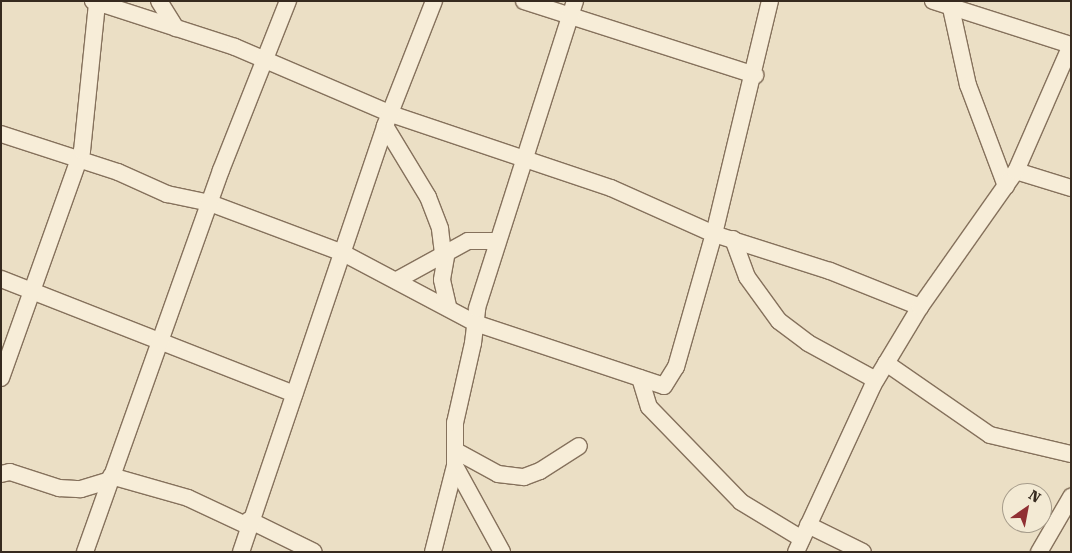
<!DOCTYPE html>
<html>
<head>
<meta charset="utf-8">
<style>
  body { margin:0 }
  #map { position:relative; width:1072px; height:553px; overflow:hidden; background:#ebdfc5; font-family:"Roboto Serif",serif }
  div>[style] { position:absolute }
  .roads { filter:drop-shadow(1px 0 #85715c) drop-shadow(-1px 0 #85715c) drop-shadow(0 1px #85715c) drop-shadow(0 -1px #85715c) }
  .minor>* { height:16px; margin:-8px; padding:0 8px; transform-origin:8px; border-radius:8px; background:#f7edd8 }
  span { translate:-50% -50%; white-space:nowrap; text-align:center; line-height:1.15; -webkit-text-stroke:4.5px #f3ead4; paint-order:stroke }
  .frame { position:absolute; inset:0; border:2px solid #362a1f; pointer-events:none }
  .north { position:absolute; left:1002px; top:483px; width:50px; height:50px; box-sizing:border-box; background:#f3ead4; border:1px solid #a79d8c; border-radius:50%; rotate:33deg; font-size:14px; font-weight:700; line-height:20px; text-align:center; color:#362a1f }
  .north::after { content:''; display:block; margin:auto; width:18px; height:22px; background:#903033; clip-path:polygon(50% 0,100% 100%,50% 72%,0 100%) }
</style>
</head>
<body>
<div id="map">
  <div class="roads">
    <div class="minor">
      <div style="left:93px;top:1px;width:149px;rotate:17.9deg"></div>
      <div style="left:235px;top:47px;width:170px;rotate:23.2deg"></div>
      <div style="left:391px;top:114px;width:232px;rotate:18.6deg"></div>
      <div style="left:611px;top:188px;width:113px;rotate:24.1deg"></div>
      <div style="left:714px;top:234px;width:122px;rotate:17.7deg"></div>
      <div style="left:830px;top:271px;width:97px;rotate:21.8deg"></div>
      <div style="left:159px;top:1px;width:32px;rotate:58deg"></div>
      <div style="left:524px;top:1px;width:243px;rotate:17.8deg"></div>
      <div style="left:933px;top:1px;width:145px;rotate:17.7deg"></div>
      <div style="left:951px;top:8px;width:79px;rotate:77.6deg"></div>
      <div style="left:968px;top:85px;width:108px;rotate:69.4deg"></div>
      <div style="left:385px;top:126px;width:83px;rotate:58.8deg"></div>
      <div style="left:428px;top:197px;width:34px;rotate:69deg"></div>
      <div style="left:440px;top:229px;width:24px;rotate:83deg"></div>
      <div style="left:1px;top:134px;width:123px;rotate:18deg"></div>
      <div style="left:118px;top:172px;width:54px;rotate:24.2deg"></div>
      <div style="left:167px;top:194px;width:44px;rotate:11.8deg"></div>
      <div style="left:210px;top:203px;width:142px;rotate:20.6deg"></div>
      <div style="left:343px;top:253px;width:149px;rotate:27.9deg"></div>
      <div style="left:475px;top:323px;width:199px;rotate:18.4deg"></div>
      <div style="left:664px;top:386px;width:22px;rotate:-58deg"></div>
      <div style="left:676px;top:367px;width:138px;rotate:-74.1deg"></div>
      <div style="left:714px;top:234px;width:240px;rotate:-76.5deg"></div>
      <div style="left:1016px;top:171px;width:58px;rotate:17.2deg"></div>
      <div style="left:733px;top:239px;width:40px;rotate:69.8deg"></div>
      <div style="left:747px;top:277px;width:54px;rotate:54deg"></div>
      <div style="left:779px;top:321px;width:36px;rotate:37deg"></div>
      <div style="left:808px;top:343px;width:77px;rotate:28.6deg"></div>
      <div style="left:447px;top:251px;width:29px;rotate:100deg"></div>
      <div style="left:442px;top:280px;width:28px;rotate:77deg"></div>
      <div style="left:1px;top:279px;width:315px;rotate:21.4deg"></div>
      <div style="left:397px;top:280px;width:81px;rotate:-28.8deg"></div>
      <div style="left:468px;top:241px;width:28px"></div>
      <div style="left:886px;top:363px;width:126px;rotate:34.7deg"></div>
      <div style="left:990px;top:435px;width:83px;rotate:13.2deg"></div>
      <div style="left:1px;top:378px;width:241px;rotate:-70.4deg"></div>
      <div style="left:82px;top:151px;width:149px;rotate:-84.2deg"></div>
      <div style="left:640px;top:378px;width:30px;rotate:73deg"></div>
      <div style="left:649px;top:407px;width:132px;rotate:45.9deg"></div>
      <div style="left:741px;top:502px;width:71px;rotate:31.2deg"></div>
      <div style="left:456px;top:451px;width:48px;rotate:28.7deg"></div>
      <div style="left:498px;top:474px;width:26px;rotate:7deg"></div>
      <div style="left:524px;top:477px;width:17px;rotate:-21deg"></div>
      <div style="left:540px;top:471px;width:46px;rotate:-32.7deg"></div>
      <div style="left:455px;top:466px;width:98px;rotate:61.3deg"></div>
      <div style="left:1px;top:474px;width:9px;rotate:-13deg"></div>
      <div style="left:10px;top:472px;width:52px;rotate:18.1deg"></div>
      <div style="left:59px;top:488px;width:22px;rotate:3deg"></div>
      <div style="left:81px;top:489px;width:30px;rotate:-17deg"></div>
      <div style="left:111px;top:476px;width:80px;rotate:15.9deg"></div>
      <div style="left:188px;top:498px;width:66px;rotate:25deg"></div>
      <div style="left:249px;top:520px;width:72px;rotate:26.2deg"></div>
      <div style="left:808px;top:525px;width:61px;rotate:26.1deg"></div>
      <div style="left:85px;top:552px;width:405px;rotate:-70.4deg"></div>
      <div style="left:221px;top:170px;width:182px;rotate:-68.4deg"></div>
      <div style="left:241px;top:552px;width:450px;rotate:-71.3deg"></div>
      <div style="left:385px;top:126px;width:134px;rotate:-68.6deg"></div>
      <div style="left:433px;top:552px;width:89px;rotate:-75.7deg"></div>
      <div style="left:455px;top:466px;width:43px;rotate:-90deg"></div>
      <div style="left:455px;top:423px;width:82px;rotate:-77.3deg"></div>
      <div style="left:473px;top:343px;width:35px;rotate:-83deg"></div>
      <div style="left:477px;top:308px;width:322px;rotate:-72.3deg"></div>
      <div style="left:796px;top:552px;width:184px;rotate:-65.2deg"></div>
      <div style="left:873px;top:385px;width:91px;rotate:-58.9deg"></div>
      <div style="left:920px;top:307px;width:166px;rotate:-54.8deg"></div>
      <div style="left:1016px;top:171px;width:137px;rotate:-66.4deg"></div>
      <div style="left:1039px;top:552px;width:64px;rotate:-59.8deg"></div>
    </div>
  </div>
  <div class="frame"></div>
  <div class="north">N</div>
</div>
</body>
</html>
